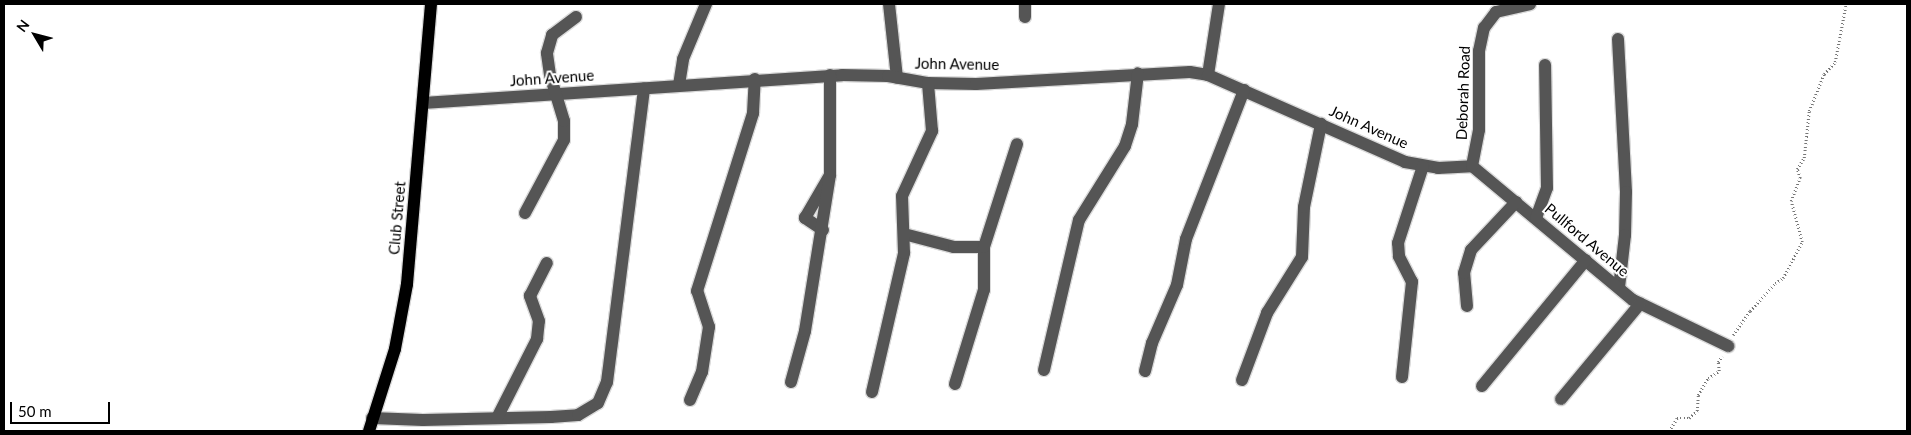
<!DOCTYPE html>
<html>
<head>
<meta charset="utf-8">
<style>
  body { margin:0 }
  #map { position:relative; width:1911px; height:435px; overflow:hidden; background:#fff; font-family:Lato,sans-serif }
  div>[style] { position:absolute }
  .path>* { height:2.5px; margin-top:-1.25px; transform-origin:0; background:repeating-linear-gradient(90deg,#777 0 1px,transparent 0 3.5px) }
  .roads { filter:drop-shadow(1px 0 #dbdbdb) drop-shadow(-1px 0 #dbdbdb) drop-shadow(0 1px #dbdbdb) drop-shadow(0 -1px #dbdbdb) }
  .minor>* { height:12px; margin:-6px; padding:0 6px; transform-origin:6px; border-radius:6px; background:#555 }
  .major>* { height:12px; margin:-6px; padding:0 6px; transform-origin:6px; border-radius:6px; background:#000 }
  span { translate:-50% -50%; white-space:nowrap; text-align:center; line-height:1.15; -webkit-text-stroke:4px #fff; paint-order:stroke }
  .street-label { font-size:15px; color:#000 }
  .frame { position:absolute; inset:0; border:5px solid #000; pointer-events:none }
  .north { position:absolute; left:10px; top:10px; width:50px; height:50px; -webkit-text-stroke:4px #fff; paint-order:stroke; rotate:307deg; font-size:14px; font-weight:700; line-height:20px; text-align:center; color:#000 }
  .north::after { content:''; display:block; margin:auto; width:18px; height:22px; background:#000; clip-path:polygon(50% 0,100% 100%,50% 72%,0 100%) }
  .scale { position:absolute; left:10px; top:402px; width:100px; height:22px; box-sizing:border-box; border:2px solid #000; border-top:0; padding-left:6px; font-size:15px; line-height:18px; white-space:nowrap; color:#000; -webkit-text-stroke:4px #fff; paint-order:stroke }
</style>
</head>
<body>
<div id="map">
  <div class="path">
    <div style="left:1733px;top:335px;width:29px;rotate:-55deg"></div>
    <div style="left:1750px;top:311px;width:38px;rotate:-48deg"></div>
    <div style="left:1775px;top:283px;width:9px;rotate:-32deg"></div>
    <div style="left:1783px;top:278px;width:41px;rotate:-62.2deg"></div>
    <div style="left:1802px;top:242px;width:42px;rotate:-105deg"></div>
    <div style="left:1791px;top:201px;width:25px;rotate:-69deg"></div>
    <div style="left:1800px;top:178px;width:9px;rotate:-108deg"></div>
    <div style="left:1797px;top:169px;width:13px;rotate:-58deg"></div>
    <div style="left:1804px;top:158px;width:47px;rotate:-83.9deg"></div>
    <div style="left:1809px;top:111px;width:40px;rotate:-68deg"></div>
    <div style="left:1824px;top:74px;width:16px;rotate:-47deg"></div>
    <div style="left:1835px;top:62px;width:59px;rotate:-79.3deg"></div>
    <div style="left:1669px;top:431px;width:15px;rotate:-58deg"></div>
    <div style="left:1677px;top:418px;width:12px"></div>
    <div style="left:1689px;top:418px;width:11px;rotate:-41deg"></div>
    <div style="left:1697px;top:411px;width:16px;rotate:-86deg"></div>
    <div style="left:1698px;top:395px;width:20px;rotate:-60deg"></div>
    <div style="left:1708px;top:378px;width:13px;rotate:-32deg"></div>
    <div style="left:1719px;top:371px;width:9px;rotate:-96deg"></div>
    <div style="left:1718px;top:362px;width:7px;rotate:-56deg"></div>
  </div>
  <div class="roads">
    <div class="minor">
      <div style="left:889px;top:4px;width:74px;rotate:83.8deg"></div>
      <div style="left:1025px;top:4px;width:13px;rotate:90deg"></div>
      <div style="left:1618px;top:39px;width:153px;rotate:87deg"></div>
      <div style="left:1626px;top:192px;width:43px;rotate:91.3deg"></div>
      <div style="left:1625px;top:235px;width:53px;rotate:96.5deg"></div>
      <div style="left:1208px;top:75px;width:72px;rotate:-81.2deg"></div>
      <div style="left:679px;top:85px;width:26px;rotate:-81deg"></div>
      <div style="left:683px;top:59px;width:60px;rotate:-67.3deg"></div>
      <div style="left:423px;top:103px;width:420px;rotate:-3.8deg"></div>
      <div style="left:842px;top:75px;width:46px;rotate:1.2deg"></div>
      <div style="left:888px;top:76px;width:41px;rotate:9.9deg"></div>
      <div style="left:928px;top:83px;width:48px;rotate:1.2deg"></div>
      <div style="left:976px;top:84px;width:214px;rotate:-3.2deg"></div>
      <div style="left:1190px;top:72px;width:18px;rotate:9deg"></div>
      <div style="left:1208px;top:75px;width:215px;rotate:23.8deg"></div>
      <div style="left:1405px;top:162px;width:34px;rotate:10deg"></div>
      <div style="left:1438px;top:168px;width:34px;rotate:-3deg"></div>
      <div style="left:1472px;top:166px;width:209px;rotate:39.8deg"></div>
      <div style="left:1633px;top:300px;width:106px;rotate:25.8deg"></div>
      <div style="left:1472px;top:166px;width:37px;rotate:-79deg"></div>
      <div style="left:1479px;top:130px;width:79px;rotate:-90deg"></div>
      <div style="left:1479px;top:51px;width:24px;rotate:-78deg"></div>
      <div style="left:1484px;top:28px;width:20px;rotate:-53deg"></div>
      <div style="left:1496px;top:12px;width:35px;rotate:-13deg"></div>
      <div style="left:525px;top:213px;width:83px;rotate:-61.9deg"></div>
      <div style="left:564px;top:140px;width:19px;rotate:-90deg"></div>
      <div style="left:564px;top:121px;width:48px;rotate:-106.9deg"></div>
      <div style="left:550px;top:75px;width:22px;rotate:-98deg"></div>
      <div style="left:547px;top:53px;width:19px;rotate:-74deg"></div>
      <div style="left:552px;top:35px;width:30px;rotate:-37deg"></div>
      <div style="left:1536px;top:218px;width:32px;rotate:-70deg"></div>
      <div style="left:1547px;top:188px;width:123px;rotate:-90.9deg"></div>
      <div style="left:823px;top:230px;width:22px;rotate:-146deg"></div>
      <div style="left:805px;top:218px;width:50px;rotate:-59.8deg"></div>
      <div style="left:830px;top:175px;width:100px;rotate:-90deg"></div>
      <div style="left:904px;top:234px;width:52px;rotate:14.6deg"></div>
      <div style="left:954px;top:247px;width:30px"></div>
      <div style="left:1467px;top:306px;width:33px;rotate:-95deg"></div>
      <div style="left:1464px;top:273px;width:24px;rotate:-73deg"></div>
      <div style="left:1471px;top:250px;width:66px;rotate:-46.8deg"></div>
      <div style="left:1044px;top:370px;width:154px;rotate:-76.9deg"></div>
      <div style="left:1079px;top:220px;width:87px;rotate:-58.1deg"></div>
      <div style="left:1125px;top:146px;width:23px;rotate:-72deg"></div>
      <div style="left:1132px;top:124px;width:51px;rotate:-83.3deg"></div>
      <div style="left:1145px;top:371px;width:29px;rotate:-76deg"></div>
      <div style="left:1152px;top:343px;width:63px;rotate:-66.7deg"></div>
      <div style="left:1177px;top:285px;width:47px;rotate:-78.9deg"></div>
      <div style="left:1186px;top:239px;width:160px;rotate:-68.7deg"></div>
      <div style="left:1402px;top:377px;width:96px;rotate:-84deg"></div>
      <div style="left:1412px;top:282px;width:29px;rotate:-117deg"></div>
      <div style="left:1399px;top:256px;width:13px;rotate:-94deg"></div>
      <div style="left:1398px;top:243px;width:81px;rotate:-72deg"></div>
      <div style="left:1242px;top:380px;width:72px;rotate:-69.5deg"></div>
      <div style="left:1267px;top:313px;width:66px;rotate:-58deg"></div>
      <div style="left:1302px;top:257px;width:50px;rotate:-87.7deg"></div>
      <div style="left:1304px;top:207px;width:85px;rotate:-78.4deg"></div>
      <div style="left:791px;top:382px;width:53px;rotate:-74.6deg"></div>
      <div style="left:805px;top:331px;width:158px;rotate:-80.9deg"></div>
      <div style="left:955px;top:384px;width:98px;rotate:-72.9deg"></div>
      <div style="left:984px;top:290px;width:43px;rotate:-90deg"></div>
      <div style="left:984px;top:247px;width:108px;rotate:-72.2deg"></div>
      <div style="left:1482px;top:386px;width:163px;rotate:-50.5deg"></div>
      <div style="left:872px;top:392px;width:143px;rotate:-77deg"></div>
      <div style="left:904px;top:253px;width:57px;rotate:-92deg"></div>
      <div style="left:902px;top:196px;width:72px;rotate:-65.2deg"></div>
      <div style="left:932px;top:131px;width:48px;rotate:-94.8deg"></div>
      <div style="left:1561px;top:399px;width:124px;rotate:-50.3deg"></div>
      <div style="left:690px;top:400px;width:30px;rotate:-67deg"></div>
      <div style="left:702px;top:372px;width:46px;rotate:-81.2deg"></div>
      <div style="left:709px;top:327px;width:38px;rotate:-108deg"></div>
      <div style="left:697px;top:291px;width:187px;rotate:-72.5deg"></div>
      <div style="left:753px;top:113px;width:34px;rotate:-87deg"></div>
      <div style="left:372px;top:418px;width:51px;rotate:2.2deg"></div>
      <div style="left:423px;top:420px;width:128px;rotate:-1.3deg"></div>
      <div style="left:551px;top:417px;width:27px;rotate:-4deg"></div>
      <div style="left:578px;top:415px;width:23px;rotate:-31deg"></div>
      <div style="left:598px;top:403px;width:23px;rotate:-67deg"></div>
      <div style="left:607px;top:382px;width:296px;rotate:-82.8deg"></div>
      <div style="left:497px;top:418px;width:89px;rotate:-63.1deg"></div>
      <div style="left:537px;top:339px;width:18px;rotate:-84deg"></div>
      <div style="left:539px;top:321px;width:27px;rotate:-110deg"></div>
      <div style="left:530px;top:296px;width:37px;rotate:-63deg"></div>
    </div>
    <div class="major">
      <div style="left:369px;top:431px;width:86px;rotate:-72.4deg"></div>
      <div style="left:395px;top:349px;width:66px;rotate:-79.5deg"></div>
      <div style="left:407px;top:284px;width:281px;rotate:-85.1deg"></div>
    </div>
  </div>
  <div class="street-label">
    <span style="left:957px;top:64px;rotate:1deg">John Avenue</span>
    <span style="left:552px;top:78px;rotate:-4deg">John Avenue</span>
    <span style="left:1463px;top:93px;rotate:-88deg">Deborah Road</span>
    <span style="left:1369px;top:127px;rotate:24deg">John Avenue</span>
    <span style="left:397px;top:218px;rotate:-85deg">Club Street</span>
    <span style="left:1587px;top:240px;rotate:40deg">Pullford Avenue</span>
  </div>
  <div class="frame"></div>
  <div class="north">N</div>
  <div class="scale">50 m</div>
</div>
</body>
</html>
